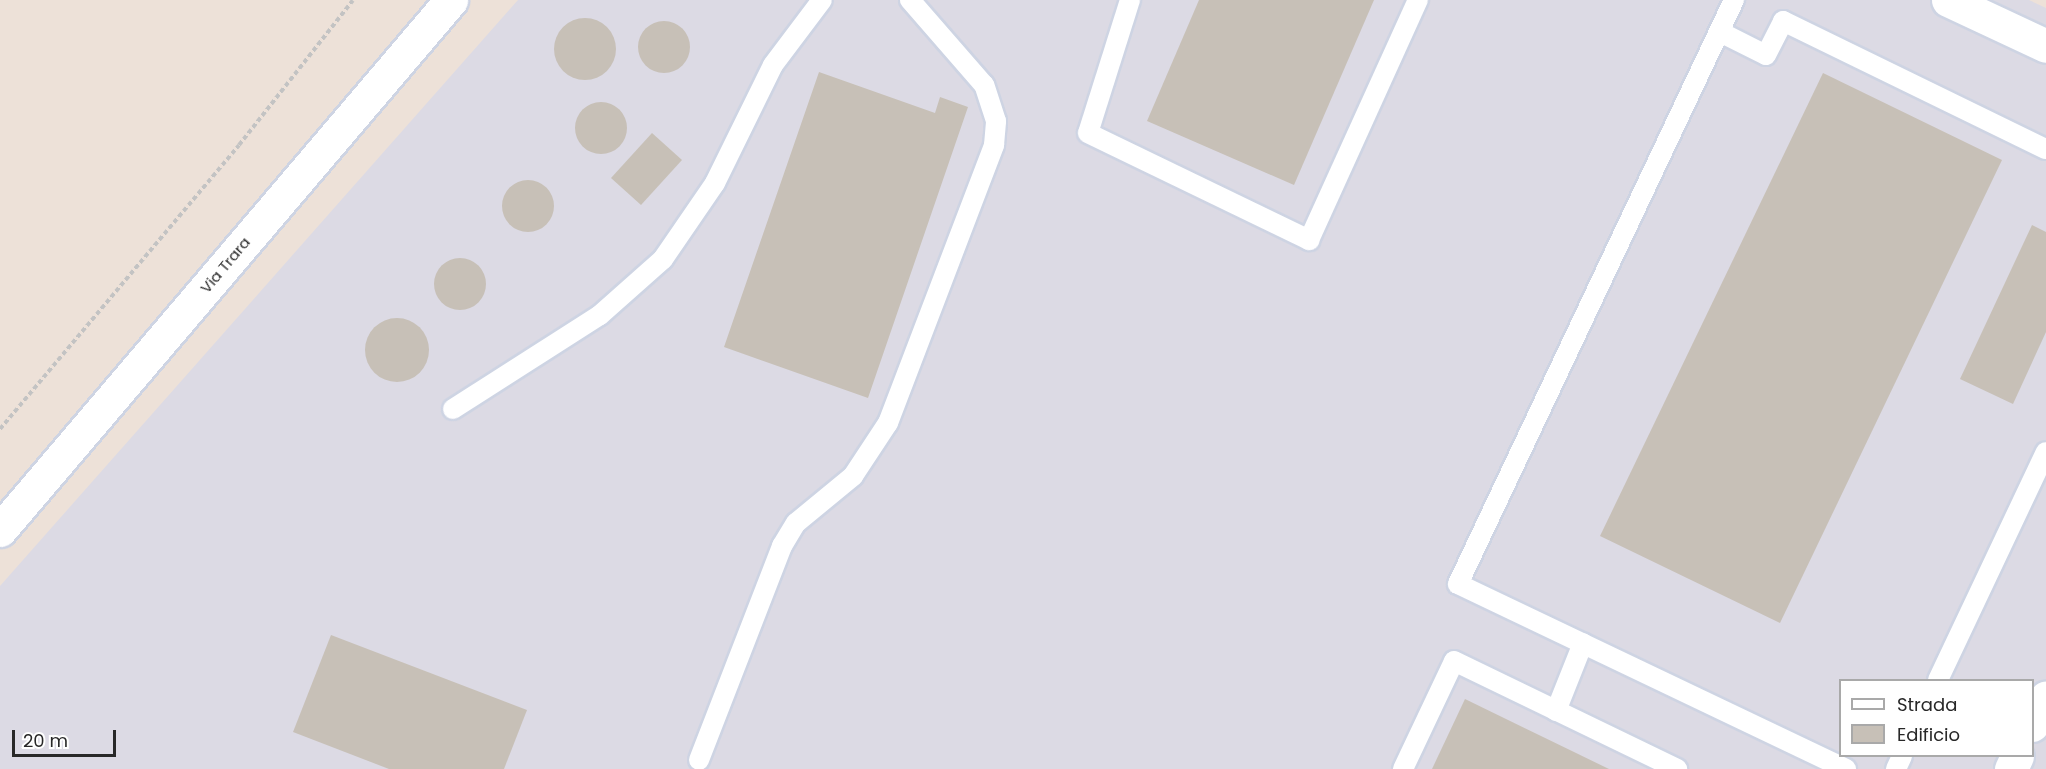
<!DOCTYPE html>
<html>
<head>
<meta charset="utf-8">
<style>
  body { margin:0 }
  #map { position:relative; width:2046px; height:769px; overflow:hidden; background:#ede1d8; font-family:Poppins,sans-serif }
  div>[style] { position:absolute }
  .industrial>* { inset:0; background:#dcdae4 }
  .building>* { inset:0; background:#c7c0b7 }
  .round { border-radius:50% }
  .path>* { height:4px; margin-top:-2px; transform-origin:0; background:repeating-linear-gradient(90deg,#c3c3c3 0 4.5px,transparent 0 7.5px) }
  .roads { filter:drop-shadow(2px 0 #ced4e3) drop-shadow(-2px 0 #ced4e3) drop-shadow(0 2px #ced4e3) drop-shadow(0 -2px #ced4e3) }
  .service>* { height:20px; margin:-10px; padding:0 10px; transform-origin:10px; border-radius:10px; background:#fff }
  .minor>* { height:33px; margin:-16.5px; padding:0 16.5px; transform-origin:16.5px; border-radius:16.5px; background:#fff }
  span { translate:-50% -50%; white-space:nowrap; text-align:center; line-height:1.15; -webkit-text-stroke:4.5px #fff; paint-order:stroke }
  .street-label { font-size:15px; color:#282828 }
  .legend { position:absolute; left:1839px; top:679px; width:195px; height:78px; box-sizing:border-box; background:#fff; border:2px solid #a9a9a9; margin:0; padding:8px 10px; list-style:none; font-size:18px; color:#282828 }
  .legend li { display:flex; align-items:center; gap:12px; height:30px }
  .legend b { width:30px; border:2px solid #a9a9a9 }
  .scale { position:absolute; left:12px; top:730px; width:104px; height:27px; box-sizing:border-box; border:3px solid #282828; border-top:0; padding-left:8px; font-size:18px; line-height:21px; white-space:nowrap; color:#282828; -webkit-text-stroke:4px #fff; paint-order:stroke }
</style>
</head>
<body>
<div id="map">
  <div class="industrial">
    <div style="clip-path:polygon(evenodd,518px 0,2029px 0,2046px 8px,2046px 769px,0 769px,0 586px,518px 0,1840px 680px,2032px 680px,2032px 756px,1840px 756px,1840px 680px)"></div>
  </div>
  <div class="building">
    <div style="clip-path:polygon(1199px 0,1374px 0,1294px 185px,1147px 121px)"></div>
    <div class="round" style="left:554px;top:18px;width:62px;height:62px"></div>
    <div class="round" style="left:638px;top:21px;width:52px;height:52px"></div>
    <div style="clip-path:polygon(819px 72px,935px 113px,940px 97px,968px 107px,868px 398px,724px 347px)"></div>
    <div style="clip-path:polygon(1823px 73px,2002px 160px,1780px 623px,1600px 536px)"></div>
    <div class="round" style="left:575px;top:102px;width:52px;height:52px"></div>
    <div style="clip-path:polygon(652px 133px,682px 160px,641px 205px,611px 178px)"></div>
    <div class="round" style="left:502px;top:180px;width:52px;height:52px"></div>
    <div style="clip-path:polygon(2032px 225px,2046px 232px,2046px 332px,2013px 404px,1960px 379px)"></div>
    <div class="round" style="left:434px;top:258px;width:52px;height:52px"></div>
    <div class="round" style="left:365px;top:318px;width:64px;height:64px"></div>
    <div style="clip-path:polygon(331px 635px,527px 710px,504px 769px,389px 769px,293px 732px)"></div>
    <div style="clip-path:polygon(1465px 699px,1609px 769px,1432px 769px)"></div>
  </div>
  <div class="path">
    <div style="left:0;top:429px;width:371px;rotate:-49.9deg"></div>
    <div style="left:239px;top:145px;width:184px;rotate:-51.8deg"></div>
  </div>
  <div class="roads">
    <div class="service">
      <div style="left:1130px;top:0;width:139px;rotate:107.5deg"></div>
      <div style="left:1088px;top:133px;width:246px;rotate:25.8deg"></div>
      <div style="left:1309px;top:240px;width:264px;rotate:-65.6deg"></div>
      <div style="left:1734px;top:0;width:646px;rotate:115.3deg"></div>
      <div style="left:1458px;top:584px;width:430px;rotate:25.5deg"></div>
      <div style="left:1720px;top:32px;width:51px;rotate:26.6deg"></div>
      <div style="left:1766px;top:55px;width:38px;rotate:-63deg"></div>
      <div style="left:1783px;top:21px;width:292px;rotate:26deg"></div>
      <div style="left:453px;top:409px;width:174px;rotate:-32.6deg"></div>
      <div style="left:600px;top:315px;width:84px;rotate:-41.6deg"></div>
      <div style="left:663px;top:259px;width:92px;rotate:-55.6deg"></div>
      <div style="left:715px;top:183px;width:131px;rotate:-63.8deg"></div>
      <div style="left:773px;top:65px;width:81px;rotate:-53deg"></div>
      <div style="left:1938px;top:680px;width:252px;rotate:-64.7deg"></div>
      <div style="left:1556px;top:711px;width:73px;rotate:-68.3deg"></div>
      <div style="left:699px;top:760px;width:230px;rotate:-68.8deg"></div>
      <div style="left:782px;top:546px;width:27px;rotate:-59deg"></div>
      <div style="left:796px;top:523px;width:74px;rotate:-39.5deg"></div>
      <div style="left:853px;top:476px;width:64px;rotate:-56.6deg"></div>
      <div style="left:888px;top:423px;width:298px;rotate:-69.1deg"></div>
      <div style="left:994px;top:145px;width:24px;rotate:-85deg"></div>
      <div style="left:996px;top:121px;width:38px;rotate:-108deg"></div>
      <div style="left:984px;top:85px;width:113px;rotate:-131deg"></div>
      <div style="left:1403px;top:769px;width:119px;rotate:-64.7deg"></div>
      <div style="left:1454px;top:661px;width:248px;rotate:25.8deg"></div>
      <div style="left:1896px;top:769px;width:14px;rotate:-65deg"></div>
    </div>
    <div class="minor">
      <div style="left:1948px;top:0;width:108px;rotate:25.1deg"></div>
      <div style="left:0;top:530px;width:696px;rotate:-49.6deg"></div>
      <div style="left:2032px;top:725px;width:31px;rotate:-63deg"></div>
      <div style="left:2011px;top:769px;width:14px;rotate:-65deg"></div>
    </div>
  </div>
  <div class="street-label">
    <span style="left:225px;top:265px;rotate:-50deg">Via Trara</span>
  </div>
  <ul class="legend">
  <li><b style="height:8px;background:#fff"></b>Strada</li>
  <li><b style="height:16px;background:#c7c0b7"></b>Edificio</li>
  </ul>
  <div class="scale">20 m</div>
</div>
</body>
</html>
